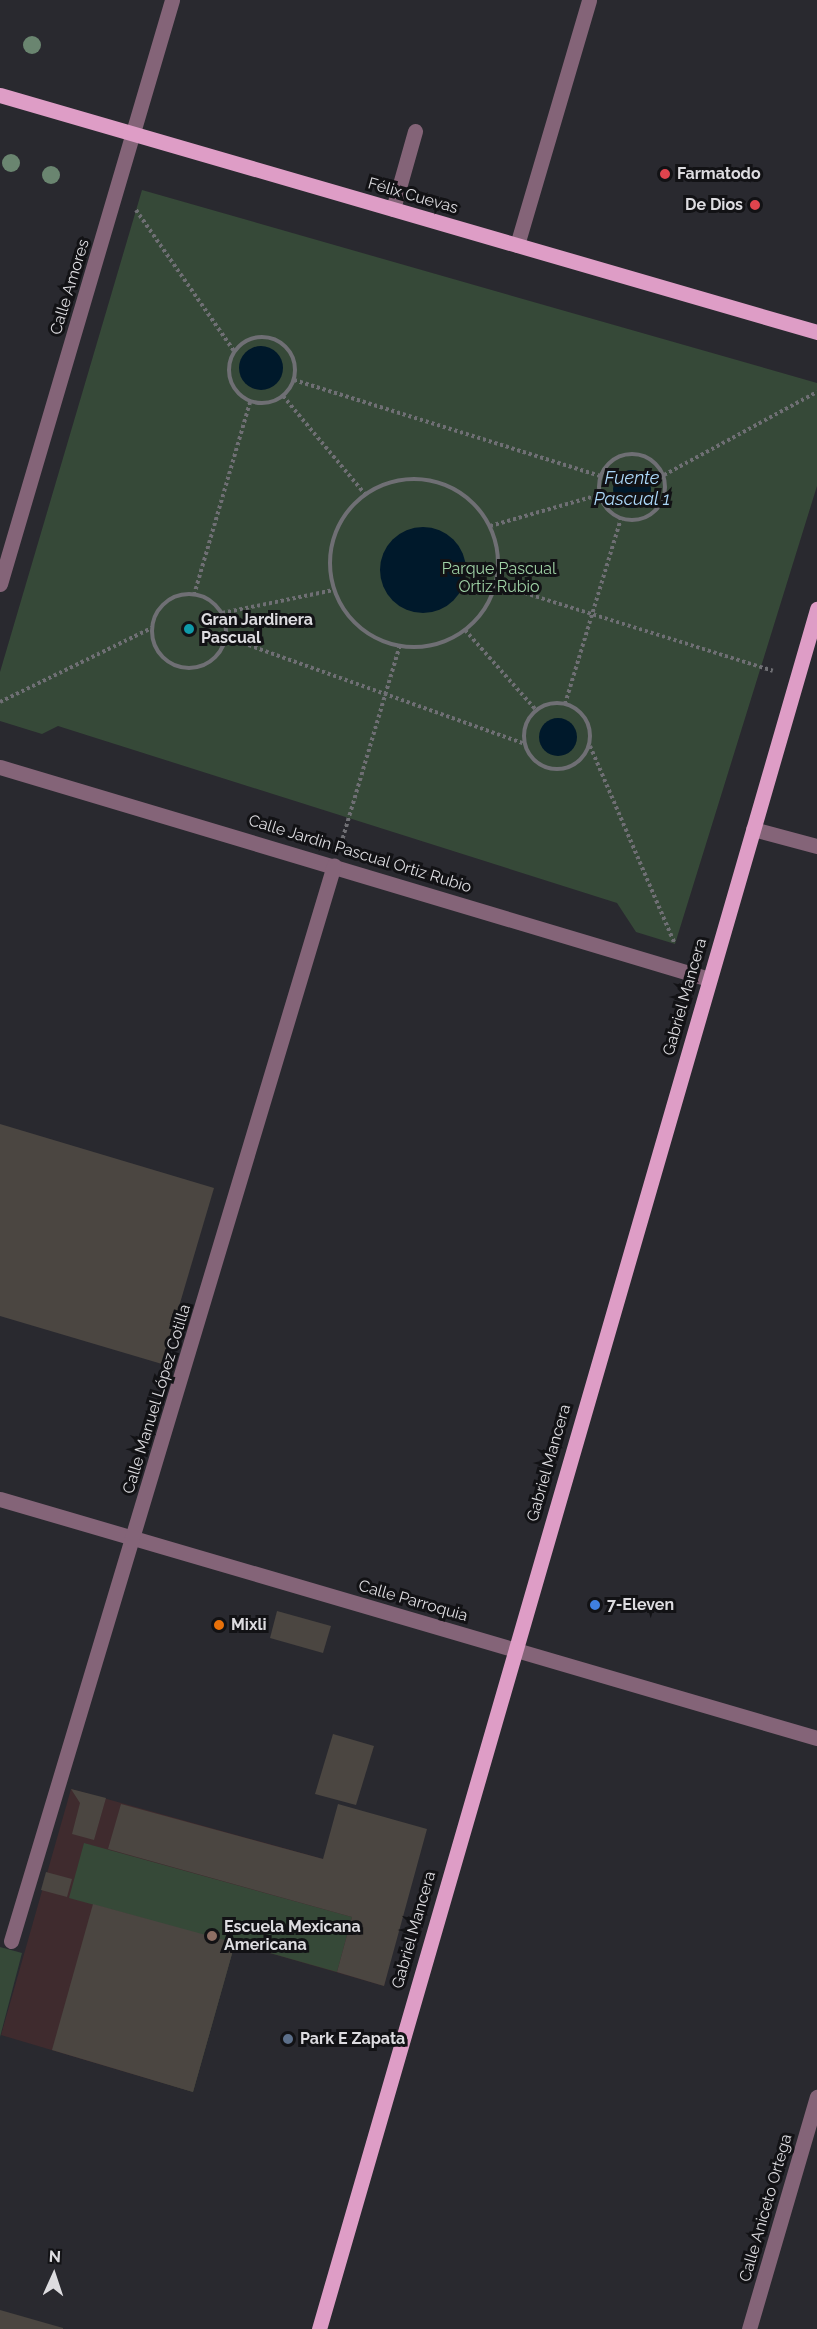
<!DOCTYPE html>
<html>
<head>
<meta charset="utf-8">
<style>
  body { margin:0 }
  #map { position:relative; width:817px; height:2329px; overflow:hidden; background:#29292f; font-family:Raleway,sans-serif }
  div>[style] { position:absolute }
  .education>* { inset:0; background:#3f2b2e }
  .green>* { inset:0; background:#364938 }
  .water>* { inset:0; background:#00192b }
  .round { border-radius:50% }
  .building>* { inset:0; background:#4b4641 }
  .path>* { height:4px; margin-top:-2px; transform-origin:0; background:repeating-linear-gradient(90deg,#6f6f74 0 3px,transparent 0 6px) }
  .path>.ring { margin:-2px; padding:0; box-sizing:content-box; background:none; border:4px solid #6f6f74; border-radius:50% }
  .minor>* { height:15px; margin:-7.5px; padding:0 7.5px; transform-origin:7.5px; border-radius:7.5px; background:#846478 }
  .major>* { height:15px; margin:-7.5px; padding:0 7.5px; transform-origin:7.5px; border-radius:7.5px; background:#de9dc6 }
  .trees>* { width:18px; height:18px; margin:-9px; border-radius:50%; background:#6a8570 }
  .dots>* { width:16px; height:16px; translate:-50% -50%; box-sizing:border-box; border:3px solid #121215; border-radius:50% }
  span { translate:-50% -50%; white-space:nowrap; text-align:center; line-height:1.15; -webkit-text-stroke:6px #121215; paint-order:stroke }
  .poi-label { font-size:16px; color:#dddce0; font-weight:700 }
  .left { translate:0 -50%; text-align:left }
  .right { translate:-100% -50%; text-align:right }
  .street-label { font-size:16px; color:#dddce0 }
  .park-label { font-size:16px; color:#9fd1a5 }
  .water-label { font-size:18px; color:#acd8f9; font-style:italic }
  .north { position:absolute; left:24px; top:2245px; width:60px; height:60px; -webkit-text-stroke:4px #121215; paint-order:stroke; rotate:3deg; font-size:16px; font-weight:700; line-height:24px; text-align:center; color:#dddce0 }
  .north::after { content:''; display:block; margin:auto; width:21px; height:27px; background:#dddce0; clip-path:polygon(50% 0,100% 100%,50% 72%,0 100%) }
</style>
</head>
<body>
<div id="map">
  <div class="education">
    <div style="clip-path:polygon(71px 1789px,323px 1859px,398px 1930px,384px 1986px,235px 1943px,193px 2092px,1px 2035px)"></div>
  </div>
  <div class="green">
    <div style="clip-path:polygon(142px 190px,817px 383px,817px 486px,675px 944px,636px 932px,617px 903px,58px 726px,42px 734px,0 721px,0 672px)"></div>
    <div style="clip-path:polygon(84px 1843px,352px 1917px,337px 1972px,235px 1943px,193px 2092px,105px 2065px,146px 1919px,69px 1898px)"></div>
    <div style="clip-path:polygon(0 1947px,22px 1953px,0 2037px)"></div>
  </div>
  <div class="water">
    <div class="round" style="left:239px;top:346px;width:44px;height:44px"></div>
    <div class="round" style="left:613px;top:470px;width:38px;height:38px"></div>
    <div class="round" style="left:380px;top:527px;width:86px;height:86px"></div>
    <div class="round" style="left:539px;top:718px;width:38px;height:38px"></div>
  </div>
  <div class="building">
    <div style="clip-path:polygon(0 1124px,214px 1188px,162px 1364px,0 1316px)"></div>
    <div style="clip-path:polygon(277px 1611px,331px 1626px,323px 1653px,270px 1638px)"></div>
    <div style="clip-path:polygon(333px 1734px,374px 1746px,356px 1805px,315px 1794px)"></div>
    <div style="clip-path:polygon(71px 1789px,106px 1798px,94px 1840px,72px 1834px,80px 1803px)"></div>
    <div style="clip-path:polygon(121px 1804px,323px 1859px,338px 1804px,427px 1829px,384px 1986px,337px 1972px,352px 1917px,108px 1849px)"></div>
    <div style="clip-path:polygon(46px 1872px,72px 1879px,67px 1897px,41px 1890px)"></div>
    <div style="clip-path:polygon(93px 1904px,235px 1943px,193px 2092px,52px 2050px)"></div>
    <div style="clip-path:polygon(0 2310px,63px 2328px,63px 2329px,0 2329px)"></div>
  </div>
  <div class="path">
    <div style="left:136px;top:210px;width:172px;rotate:55.2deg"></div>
    <div class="ring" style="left:229px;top:337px;width:62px;height:62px"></div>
    <div style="left:294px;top:380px;width:321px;rotate:17.4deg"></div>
    <div style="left:283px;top:396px;width:128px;rotate:50.1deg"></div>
    <div class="ring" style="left:599px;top:454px;width:62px;height:62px"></div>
    <div style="left:664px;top:475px;width:174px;rotate:-28.5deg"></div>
    <div class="ring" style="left:330px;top:479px;width:164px;height:164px"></div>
    <div style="left:490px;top:526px;width:113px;rotate:-15.9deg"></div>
    <div style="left:496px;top:584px;width:290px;rotate:17.4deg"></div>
    <div class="ring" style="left:152px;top:594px;width:70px;height:70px"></div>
    <div style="left:194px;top:595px;width:201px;rotate:-73.8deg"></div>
    <div style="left:222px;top:613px;width:114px;rotate:-11.6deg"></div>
    <div style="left:465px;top:630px;width:107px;rotate:48.4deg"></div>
    <div style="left:226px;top:637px;width:318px;rotate:19.7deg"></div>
    <div style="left:0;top:702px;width:169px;rotate:-26deg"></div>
    <div class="ring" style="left:524px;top:703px;width:62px;height:62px"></div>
    <div style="left:565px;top:704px;width:194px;rotate:-73.2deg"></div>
    <div style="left:590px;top:746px;width:215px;rotate:66.8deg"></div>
    <div style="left:341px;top:844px;width:208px;rotate:-73.5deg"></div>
  </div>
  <div class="minor">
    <div style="left:393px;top:209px;width:81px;rotate:-74.2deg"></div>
    <div style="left:517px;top:245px;width:255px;rotate:-73.6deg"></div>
    <div style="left:0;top:584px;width:609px;rotate:-73.59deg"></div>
    <div style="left:0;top:767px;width:740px;rotate:16.65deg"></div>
    <div style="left:753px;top:829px;width:66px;rotate:14.9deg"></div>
    <div style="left:0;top:1499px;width:851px;rotate:16.31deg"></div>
    <div style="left:11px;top:1941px;width:1123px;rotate:-73.29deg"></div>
    <div style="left:749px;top:2329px;width:242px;rotate:-73.7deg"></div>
  </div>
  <div class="major">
    <div style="left:0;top:95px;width:851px;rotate:16.18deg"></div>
    <div style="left:319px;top:2329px;width:1791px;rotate:-73.85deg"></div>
  </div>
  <div class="trees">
    <div style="left:32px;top:45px"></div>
    <div style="left:11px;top:163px"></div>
    <div style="left:51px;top:175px"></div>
  </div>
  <div class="dots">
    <div style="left:665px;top:174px;background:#e0444e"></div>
    <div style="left:755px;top:205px;background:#e0444e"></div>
    <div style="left:189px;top:629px;background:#0f9aa8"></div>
    <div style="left:595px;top:1605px;background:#3f7fe0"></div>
    <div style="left:219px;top:1625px;background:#e8710a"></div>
    <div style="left:212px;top:1936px;background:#8d6e63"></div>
    <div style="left:288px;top:2039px;background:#5c6f8a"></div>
  </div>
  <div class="poi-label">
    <span class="left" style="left:677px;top:174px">Farmatodo</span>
    <span class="right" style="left:743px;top:205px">De Dios</span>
    <span class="left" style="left:201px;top:629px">Gran Jardinera<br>Pascual</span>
    <span class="left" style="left:607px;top:1605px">7-Eleven</span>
    <span class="left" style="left:231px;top:1625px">Mixli</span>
    <span class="left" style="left:224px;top:1936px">Escuela Mexicana<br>Americana</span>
    <span class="left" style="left:300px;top:2039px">Park E Zapata</span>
  </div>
  <div class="street-label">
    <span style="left:413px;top:196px;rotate:16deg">Félix Cuevas</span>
    <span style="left:70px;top:287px;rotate:-73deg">Calle Amores</span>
    <span style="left:360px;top:854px;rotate:17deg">Calle Jardin Pascual Ortiz Rubio</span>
    <span style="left:685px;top:997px;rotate:-74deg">Gabriel Mancera</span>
    <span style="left:157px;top:1399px;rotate:-73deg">Calle Manuel López Cotilla</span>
    <span style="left:549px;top:1463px;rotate:-74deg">Gabriel Mancera</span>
    <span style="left:413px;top:1601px;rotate:16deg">Calle Parroquia</span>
    <span style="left:414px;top:1930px;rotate:-74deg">Gabriel Mancera</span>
    <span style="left:766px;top:2208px;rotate:-74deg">Calle Aniceto Ortega</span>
  </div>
  <div class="park-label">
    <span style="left:499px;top:578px">Parque Pascual<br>Ortiz Rubio</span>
  </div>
  <div class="water-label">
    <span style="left:632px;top:489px">Fuente<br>Pascual 1</span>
  </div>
  <div class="north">N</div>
</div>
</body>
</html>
